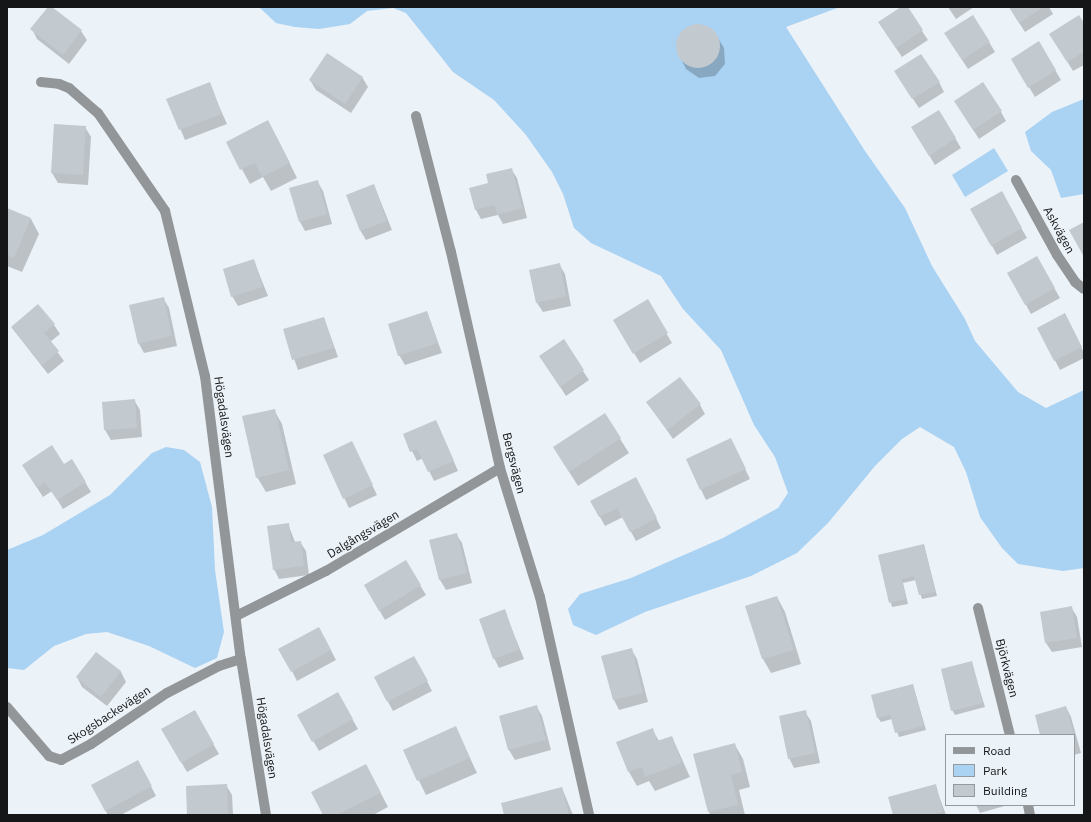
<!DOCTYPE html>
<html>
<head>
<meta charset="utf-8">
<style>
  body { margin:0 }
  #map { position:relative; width:1091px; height:822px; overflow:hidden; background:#ebf2f8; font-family:"IBM Plex Sans",sans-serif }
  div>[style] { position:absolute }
  .green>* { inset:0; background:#aad2f3 }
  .shadow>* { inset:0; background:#0003 }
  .building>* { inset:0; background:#c2c9cf }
  .round { border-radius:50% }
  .minor>* { height:10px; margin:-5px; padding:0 5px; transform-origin:5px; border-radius:5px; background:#939698 }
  span { translate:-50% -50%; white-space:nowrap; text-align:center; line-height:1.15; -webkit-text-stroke:3.5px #ebf2f8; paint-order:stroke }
  .street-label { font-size:12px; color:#141618 }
  .frame { position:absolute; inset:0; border:8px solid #141618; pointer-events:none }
  .legend { position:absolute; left:945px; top:734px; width:130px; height:72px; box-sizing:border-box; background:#ebf2f8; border:1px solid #959a9e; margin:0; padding:5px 7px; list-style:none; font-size:12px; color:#141618 }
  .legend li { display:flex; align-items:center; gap:8px; height:20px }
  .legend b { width:20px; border:1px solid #959a9e }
</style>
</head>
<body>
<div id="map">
  <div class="green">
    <div style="clip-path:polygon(259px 7px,840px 7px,786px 27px,865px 151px,905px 208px,932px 266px,965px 319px,975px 341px,1018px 392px,1046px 408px,1084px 390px,1084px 568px,1063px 571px,1018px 564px,1002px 548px,980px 517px,966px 472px,954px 447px,920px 427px,902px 439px,875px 466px,828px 523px,797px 553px,751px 576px,645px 612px,596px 635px,573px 625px,568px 609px,580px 594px,631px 578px,723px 538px,778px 508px,788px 493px,775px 457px,754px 425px,721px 350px,683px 309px,661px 276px,591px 243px,574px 228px,563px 194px,552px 172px,526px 135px,494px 100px,453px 72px,406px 13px,393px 8px,367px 11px,350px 24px,319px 29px,295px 27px,276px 23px)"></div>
    <div style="clip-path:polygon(1084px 99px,1084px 194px,1061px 198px,1051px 170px,1031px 151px,1025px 132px,1052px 112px)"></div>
    <div style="clip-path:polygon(994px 148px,1008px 171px,965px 197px,952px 175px)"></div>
    <div style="clip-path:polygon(166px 447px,184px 450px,200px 462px,212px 507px,215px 570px,224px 632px,217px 658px,195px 668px,149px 646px,107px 632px,86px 634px,54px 646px,24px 670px,7px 668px,7px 550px,43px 535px,110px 495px,152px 453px)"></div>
  </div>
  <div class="shadow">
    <div style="clip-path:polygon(49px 7px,81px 31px,87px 40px,69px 64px,37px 39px,32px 29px)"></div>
    <div style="clip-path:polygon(902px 7px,906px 7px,928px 40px,902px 57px,885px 32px)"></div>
    <div style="clip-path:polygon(948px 7px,974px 7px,956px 19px)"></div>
    <div style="clip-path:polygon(1009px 7px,1049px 7px,1053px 14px,1025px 32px)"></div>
    <div style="clip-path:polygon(698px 25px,706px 26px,718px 38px,724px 48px,725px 64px,715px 76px,699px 78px,686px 69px,681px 59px,677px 41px,685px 30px)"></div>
    <div style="clip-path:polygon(1084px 25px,1084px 65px,1073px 71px,1056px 43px)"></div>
    <div style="clip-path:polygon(989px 42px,995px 52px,968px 69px,951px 43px)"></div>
    <div style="clip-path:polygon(1039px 43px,1061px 80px,1035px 97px,1012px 59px)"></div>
    <div style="clip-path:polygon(362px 77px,368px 87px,351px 113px,316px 90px,310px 80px)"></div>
    <div style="clip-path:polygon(901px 81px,939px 82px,944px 92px,919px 108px)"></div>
    <div style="clip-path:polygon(209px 84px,227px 124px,185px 140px,168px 99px)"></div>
    <div style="clip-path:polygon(961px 111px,1001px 112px,1006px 121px,979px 139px)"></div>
    <div style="clip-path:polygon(85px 127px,91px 137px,88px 185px,58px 183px,52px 173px)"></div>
    <div style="clip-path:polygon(276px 136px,297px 178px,271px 191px,263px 177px,250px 184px,227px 142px)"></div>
    <div style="clip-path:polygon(918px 137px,955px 138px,961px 148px,935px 165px)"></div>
    <div style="clip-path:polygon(511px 169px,517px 178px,527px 218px,503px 224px,498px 215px,481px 219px,476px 210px,471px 189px,489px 184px)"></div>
    <div style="clip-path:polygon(317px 181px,323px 191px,332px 224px,305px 231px,300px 222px)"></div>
    <div style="clip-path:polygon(374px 185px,392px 230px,366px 240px,360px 230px)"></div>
    <div style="clip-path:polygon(1001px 193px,1027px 238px,997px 255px,972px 209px)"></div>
    <div style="clip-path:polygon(7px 209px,31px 219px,39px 234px,22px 272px,7px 266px)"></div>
    <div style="clip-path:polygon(1037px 258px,1060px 298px,1031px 314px,1009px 274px)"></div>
    <div style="clip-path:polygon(254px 261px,268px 296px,238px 306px,232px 296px)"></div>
    <div style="clip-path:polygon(559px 264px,565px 274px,571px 306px,543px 312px,537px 303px)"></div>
    <div style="clip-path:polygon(163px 298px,169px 308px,177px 346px,144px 353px,139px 344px)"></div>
    <div style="clip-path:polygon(647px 301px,672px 343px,640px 363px,615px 321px)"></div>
    <div style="clip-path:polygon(427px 312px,442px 353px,405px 365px,399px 355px)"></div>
    <div style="clip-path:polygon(324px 318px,338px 357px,298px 370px,284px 330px)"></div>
    <div style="clip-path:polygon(1070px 324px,1084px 353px,1084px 358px,1060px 370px,1038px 328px)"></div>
    <div style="clip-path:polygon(54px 325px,60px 334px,50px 342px,64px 361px,48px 374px,12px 328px)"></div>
    <div style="clip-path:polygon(563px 341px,589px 380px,566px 396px,546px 365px)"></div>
    <div style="clip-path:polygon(134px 400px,140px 410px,142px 437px,111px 440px,105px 430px,103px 403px)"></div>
    <div style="clip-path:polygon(647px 402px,700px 405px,705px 414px,673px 439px)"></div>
    <div style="clip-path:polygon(274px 410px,282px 424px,296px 484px,266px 492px,257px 477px)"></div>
    <div style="clip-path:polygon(605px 415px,629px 453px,578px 486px,554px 448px)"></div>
    <div style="clip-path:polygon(436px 421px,458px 471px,434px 481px,423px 458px,417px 461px,404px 435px)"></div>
    <div style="clip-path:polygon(731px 440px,750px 479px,706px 500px,687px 460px)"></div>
    <div style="clip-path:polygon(352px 443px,377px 495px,349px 508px,324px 456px)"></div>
    <div style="clip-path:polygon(64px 465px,85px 482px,91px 492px,63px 509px,52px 491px,43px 497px,29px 475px)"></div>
    <div style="clip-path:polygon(641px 488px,661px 528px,636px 541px,623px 517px,605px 526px,591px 501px)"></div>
    <div style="clip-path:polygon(288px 524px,295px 542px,300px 542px,306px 551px,309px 575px,279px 579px,274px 569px)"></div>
    <div style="clip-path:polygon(456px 534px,462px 543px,472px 583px,446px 590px,440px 580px,430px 540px)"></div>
    <div style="clip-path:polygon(924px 545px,937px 596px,922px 599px,916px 580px,903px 583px,908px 604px,892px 607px,879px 555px)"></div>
    <div style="clip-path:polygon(406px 562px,426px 595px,385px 620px,365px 586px)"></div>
    <div style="clip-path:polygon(777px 597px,785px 612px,801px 664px,771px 673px,763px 659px,747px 606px)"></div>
    <div style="clip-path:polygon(1071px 607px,1077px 617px,1082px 647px,1052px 652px,1046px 643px)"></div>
    <div style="clip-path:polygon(504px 610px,524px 659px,499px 668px,494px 658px)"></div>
    <div style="clip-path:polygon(324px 637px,336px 660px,297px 681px,292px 671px)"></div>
    <div style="clip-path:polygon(631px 649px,637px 659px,648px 702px,619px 710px,614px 700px,603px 656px)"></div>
    <div style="clip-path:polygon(96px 653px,121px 672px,126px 682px,107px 706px,82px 687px,77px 677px)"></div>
    <div style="clip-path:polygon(971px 662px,985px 707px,955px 715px,952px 710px)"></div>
    <div style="clip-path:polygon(420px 667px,432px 691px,393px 711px,388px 702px)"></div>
    <div style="clip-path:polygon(913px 685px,926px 730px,899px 737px,892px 719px,881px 722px,878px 718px)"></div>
    <div style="clip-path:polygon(338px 694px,358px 729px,319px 751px,299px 716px)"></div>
    <div style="clip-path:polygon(536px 706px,542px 716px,551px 750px,515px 760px,509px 750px,500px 717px)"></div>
    <div style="clip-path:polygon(1066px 707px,1071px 717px,1081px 753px,1074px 755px,1074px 735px,1041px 735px)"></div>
    <div style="clip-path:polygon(194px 711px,219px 754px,187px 772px,162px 729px)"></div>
    <div style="clip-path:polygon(805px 712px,811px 721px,820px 763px,794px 768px,789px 758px)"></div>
    <div style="clip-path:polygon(456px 728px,477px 773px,426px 795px,404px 750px)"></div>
    <div style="clip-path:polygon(652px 729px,659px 741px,672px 737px,690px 777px,655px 791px,649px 781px,637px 786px,629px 772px)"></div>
    <div style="clip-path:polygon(735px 745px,743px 759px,750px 787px,739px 790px,745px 815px,710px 815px,694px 754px)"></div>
    <div style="clip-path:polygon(366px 765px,388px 807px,373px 815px,324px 815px)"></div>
    <div style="clip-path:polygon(143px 771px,156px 796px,121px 815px,108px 815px,92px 786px)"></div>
    <div style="clip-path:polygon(226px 785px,232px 795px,233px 815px,188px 815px)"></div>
    <div style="clip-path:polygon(935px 785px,946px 815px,894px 815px)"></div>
    <div style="clip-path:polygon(562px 788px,573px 815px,505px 815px)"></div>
    <div style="clip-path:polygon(976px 805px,1008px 805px,980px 813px)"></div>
  </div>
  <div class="building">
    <div style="clip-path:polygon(48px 7px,52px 7px,82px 30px,63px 55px,30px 29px)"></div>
    <div style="clip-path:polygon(901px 7px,908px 7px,923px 30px,896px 48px,878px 22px)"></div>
    <div style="clip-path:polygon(1009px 7px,1043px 7px,1019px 23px)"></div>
    <div style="clip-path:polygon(973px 15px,990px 42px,962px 60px,944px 33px)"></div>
    <div style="clip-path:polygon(1079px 15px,1084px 23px,1084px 52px,1067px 62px,1049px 34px)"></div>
    <div class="round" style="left:676px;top:24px;width:44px;height:44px"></div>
    <div style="clip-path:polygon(1039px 41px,1056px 70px,1028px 88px,1011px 59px)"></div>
    <div style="clip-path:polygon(327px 53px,363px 77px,345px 104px,309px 80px)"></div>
    <div style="clip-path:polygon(921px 54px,940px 82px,912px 99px,894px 71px)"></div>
    <div style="clip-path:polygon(210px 82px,222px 114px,179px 130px,166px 99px)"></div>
    <div style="clip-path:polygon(983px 82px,1002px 111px,973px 130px,954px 101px)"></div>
    <div style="clip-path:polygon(939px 110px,956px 138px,929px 156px,911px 127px)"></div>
    <div style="clip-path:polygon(268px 120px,290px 163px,262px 177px,255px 163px,240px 170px,226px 142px)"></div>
    <div style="clip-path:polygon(54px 124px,86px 126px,83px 175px,51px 173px)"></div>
    <div style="clip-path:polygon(512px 168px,522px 208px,497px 215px,495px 205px,475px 210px,469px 188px,488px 183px,486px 174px)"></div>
    <div style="clip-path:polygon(318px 180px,327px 214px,299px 222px,289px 188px)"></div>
    <div style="clip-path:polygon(374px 184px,387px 221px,360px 231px,346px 195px)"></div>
    <div style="clip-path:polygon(1002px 191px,1022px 228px,991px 246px,970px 209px)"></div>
    <div style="clip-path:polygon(7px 208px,31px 218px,14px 258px,7px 255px)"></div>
    <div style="clip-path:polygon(1084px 222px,1084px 257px,1069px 230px)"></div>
    <div style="clip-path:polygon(1037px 256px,1055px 288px,1025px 305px,1007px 273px)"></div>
    <div style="clip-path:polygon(254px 259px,263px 287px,231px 297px,223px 269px)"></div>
    <div style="clip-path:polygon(560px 263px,566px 296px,536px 303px,529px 270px)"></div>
    <div style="clip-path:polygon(164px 297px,172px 336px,138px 344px,129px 305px)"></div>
    <div style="clip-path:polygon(648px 299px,668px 333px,633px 354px,613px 320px)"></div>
    <div style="clip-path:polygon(38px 304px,55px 324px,44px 333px,59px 351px,42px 365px,11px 327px)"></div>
    <div style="clip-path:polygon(427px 311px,438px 343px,398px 356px,388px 324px)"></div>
    <div style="clip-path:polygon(1065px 313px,1082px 347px,1054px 361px,1037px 328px)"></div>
    <div style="clip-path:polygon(324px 317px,334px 348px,292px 360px,283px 329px)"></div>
    <div style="clip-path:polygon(564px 339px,584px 370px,560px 387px,539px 356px)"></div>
    <div style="clip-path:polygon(680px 377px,701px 404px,667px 430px,646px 402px)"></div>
    <div style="clip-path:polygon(135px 399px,137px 428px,104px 430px,102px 402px)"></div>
    <div style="clip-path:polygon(275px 409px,289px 470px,256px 478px,242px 416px)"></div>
    <div style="clip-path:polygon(605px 413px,621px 438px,569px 472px,553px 447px)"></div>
    <div style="clip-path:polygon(436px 420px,454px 461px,428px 472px,417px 449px,410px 452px,403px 434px)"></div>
    <div style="clip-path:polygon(731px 438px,746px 469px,700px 490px,686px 459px)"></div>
    <div style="clip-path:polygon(352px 441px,373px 485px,343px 499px,323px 455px)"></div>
    <div style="clip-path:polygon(52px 445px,64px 464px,72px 459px,86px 482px,57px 500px,45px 482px,37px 488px,22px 465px)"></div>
    <div style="clip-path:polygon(636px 477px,657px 518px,630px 532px,617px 508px,599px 517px,590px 501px)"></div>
    <div style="clip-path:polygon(289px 523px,291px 542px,301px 541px,304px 566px,273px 570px,267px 526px)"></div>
    <div style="clip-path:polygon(457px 533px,467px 573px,439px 580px,429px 540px)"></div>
    <div style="clip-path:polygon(924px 544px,935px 592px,919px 595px,914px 576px,902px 579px,906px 599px,889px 603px,878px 555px)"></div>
    <div style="clip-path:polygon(406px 560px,421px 585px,379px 611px,364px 585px)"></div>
    <div style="clip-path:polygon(777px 596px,794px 650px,762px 659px,745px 606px)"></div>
    <div style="clip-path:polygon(1072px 606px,1077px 638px,1045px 643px,1040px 612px)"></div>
    <div style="clip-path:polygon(505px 609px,519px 650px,493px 659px,479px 619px)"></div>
    <div style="clip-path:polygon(319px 627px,331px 650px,291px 672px,278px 649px)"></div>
    <div style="clip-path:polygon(632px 648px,643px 693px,613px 700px,601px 656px)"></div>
    <div style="clip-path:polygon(96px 652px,121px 671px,101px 697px,76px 677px)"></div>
    <div style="clip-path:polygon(414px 656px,428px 681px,387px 702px,374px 677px)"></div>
    <div style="clip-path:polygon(972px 661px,983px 703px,951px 711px,941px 669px)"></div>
    <div style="clip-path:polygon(913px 684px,924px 726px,895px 733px,890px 715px,877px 718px,871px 695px)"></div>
    <div style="clip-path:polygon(338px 692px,353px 719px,312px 742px,297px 715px)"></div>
    <div style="clip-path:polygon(537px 705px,546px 740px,508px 750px,499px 716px)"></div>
    <div style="clip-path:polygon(1066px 706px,1074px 735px,1040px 735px,1035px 715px)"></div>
    <div style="clip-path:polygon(195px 710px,214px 744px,181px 763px,161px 729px)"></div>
    <div style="clip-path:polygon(806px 710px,815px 753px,788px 759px,779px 716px)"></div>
    <div style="clip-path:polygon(456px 726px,470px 758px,417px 781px,403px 750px)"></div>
    <div style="clip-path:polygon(653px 728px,657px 741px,672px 736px,682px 763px,645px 777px,642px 767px,628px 772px,616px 742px)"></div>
    <div style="clip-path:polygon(735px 743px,742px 772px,731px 775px,738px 805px,708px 812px,693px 754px)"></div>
    <div style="clip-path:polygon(138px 760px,152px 786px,105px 811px,91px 785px)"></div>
    <div style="clip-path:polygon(366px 764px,381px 793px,337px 815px,323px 815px,311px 792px)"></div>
    <div style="clip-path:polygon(227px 784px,228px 815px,187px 815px,186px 786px)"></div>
    <div style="clip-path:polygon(936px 784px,943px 812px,931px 815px,893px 815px,888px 797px)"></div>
    <div style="clip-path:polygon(562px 787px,569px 815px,504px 815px,501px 803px)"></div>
  </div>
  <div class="minor">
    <div style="left:41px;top:82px;width:18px;rotate:6deg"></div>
    <div style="left:59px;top:84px;width:11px;rotate:22deg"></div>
    <div style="left:69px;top:88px;width:38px;rotate:41deg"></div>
    <div style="left:98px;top:113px;width:119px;rotate:55.6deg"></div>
    <div style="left:165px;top:211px;width:170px;rotate:76.4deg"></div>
    <div style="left:205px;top:376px;width:285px;rotate:82.8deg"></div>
    <div style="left:241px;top:659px;width:158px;rotate:80.9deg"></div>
    <div style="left:416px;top:116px;width:140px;rotate:75.6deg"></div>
    <div style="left:451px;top:252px;width:221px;rotate:77.2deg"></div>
    <div style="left:500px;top:468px;width:135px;rotate:72.8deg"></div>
    <div style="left:540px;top:597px;width:223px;rotate:77.3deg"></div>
    <div style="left:1016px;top:180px;width:85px;rotate:61.3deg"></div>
    <div style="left:1057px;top:255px;width:32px;rotate:56deg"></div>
    <div style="left:1075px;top:282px;width:11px;rotate:38deg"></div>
    <div style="left:978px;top:608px;width:131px;rotate:75.9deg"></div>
    <div style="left:236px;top:616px;width:101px;rotate:-26.6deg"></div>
    <div style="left:326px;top:571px;width:202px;rotate:-30.6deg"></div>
    <div style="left:7px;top:707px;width:65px;rotate:49.4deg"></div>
    <div style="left:49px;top:756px;width:13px;rotate:18deg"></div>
    <div style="left:61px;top:760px;width:34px;rotate:-28deg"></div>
    <div style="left:91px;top:744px;width:92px;rotate:-33.9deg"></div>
    <div style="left:167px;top:693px;width:59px;rotate:-27.4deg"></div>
    <div style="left:219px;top:666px;width:23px;rotate:-18deg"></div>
    <div style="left:1028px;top:805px;width:10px;rotate:79deg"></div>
  </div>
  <div class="street-label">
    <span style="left:1059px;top:230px;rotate:61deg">Askvägen</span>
    <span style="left:224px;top:417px;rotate:82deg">Högadalsvägen</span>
    <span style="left:514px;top:463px;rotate:76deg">Bergsvägen</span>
    <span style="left:363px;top:534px;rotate:-31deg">Dalgångsvägen</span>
    <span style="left:1007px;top:668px;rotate:76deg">Björkvägen</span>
    <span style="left:109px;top:715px;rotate:-33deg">Skogsbackevägen</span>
    <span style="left:267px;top:738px;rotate:81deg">Högadalsvägen</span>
  </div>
  <div class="frame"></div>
  <ul class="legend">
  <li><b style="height:5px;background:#939698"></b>Road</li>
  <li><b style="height:11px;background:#aad2f3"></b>Park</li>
  <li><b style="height:11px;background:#c2c9cf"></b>Building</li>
  </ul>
</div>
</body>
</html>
